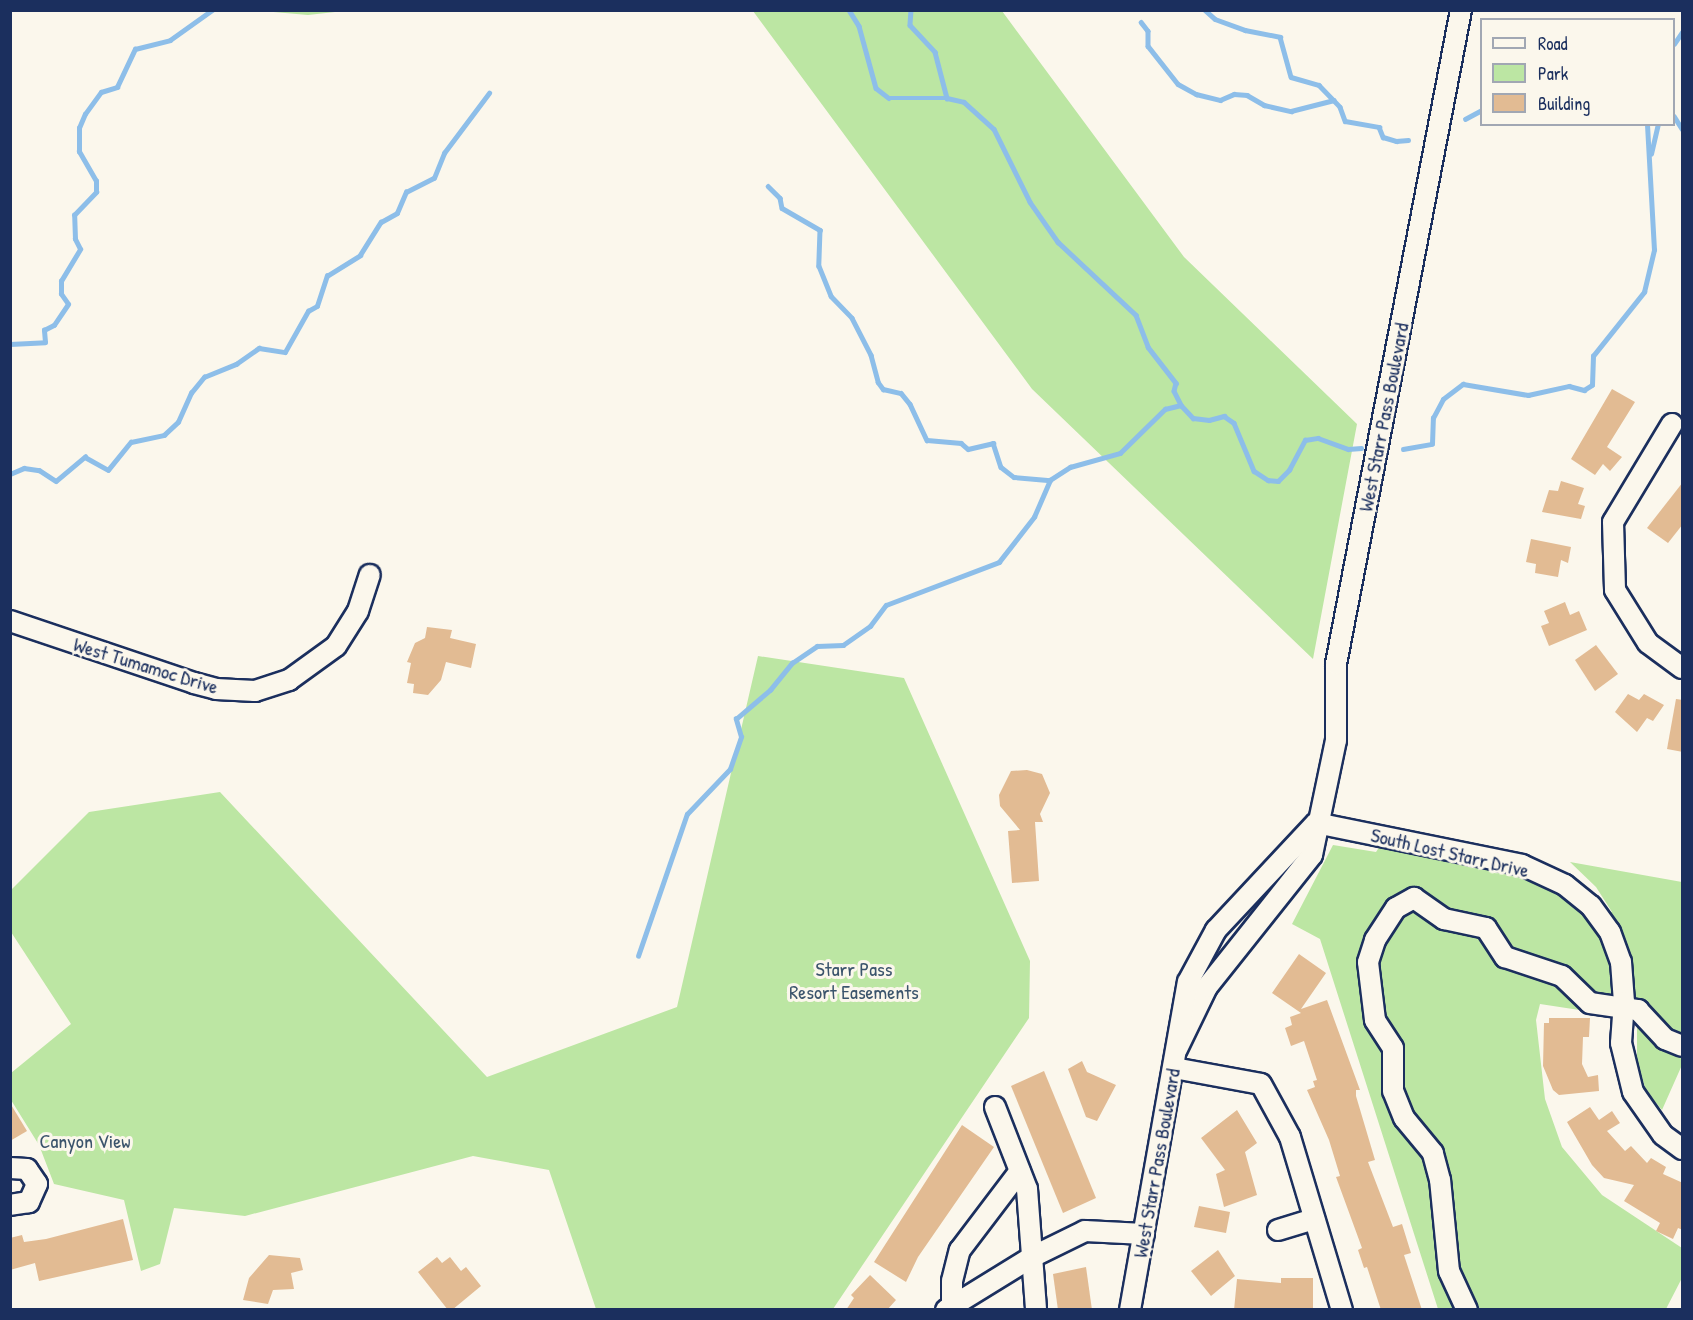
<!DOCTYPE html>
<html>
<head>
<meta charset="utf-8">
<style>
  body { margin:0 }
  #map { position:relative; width:1693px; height:1320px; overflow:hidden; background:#fbf7ec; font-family:"Patrick Hand",sans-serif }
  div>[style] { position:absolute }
  .green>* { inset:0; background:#bce6a3 }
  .stream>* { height:4.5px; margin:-2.25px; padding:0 2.25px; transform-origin:2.25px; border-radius:2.25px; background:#8dbee9 }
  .building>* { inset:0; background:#e2bb93 }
  .roads { filter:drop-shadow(2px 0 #1b2f5e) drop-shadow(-2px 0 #1b2f5e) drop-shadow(0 2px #1b2f5e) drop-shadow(0 -2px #1b2f5e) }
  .minor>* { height:20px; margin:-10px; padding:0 10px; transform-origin:10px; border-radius:10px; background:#fbf7ec }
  span { translate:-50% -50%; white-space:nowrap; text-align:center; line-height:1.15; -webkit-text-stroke:6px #fbf7ec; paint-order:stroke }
  .street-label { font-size:20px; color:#1b2f5e }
  .park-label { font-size:20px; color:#3b546c }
  .frame { position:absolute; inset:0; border:12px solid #1b2f5e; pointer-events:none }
  .legend { position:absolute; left:1480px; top:18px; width:195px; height:108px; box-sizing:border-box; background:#fbf7ec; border:2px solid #a1a7b3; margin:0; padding:8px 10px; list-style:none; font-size:18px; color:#1b2f5e }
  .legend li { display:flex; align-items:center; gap:12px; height:30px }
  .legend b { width:30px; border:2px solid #a1a7b3 }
</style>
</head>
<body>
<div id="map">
  <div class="green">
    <div style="clip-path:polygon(262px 11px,344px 10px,344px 11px,308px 15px)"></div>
    <div style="clip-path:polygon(753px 11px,1002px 11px,1184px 257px,1357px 424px,1313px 659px,1032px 389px)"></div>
    <div style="clip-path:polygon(758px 656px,904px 678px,1030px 961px,1029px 1018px,833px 1309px,596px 1309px,549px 1170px,473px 1156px,245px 1216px,174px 1208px,160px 1264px,141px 1271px,124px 1200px,54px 1184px,39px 1145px,11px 1100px,11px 1073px,71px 1024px,11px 932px,11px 890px,89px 812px,220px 792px,487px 1077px,677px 1007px)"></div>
    <div style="clip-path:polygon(1386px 837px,1519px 864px,1607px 911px,1612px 912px,1596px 887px,1570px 862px,1682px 882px,1682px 1065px,1662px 1110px,1646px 1091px,1637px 1061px,1637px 1015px,1599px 1013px,1540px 1004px,1536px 1020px,1545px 1099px,1562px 1147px,1602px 1195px,1682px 1248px,1682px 1278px,1666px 1309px,1438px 1309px,1320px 939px,1292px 924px,1333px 845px,1376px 852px)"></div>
  </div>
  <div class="stream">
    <div style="left:849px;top:10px;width:19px;rotate:58deg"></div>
    <div style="left:859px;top:26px;width:64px;rotate:74.7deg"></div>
    <div style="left:876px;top:88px;width:16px;rotate:38deg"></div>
    <div style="left:889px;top:98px;width:58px"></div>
    <div style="left:911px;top:10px;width:15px;rotate:94deg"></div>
    <div style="left:910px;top:25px;width:37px;rotate:47deg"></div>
    <div style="left:935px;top:52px;width:48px;rotate:75.4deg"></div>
    <div style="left:947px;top:98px;width:17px;rotate:13deg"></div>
    <div style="left:964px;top:102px;width:40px;rotate:42deg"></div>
    <div style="left:994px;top:129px;width:81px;rotate:63.7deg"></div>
    <div style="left:1030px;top:202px;width:49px;rotate:55deg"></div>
    <div style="left:1058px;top:242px;width:107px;rotate:43.1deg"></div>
    <div style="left:1136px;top:315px;width:34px;rotate:69deg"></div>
    <div style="left:1148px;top:347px;width:46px;rotate:52.1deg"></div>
    <div style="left:1176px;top:383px;width:8px;rotate:104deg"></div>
    <div style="left:1174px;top:391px;width:16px;rotate:63deg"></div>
    <div style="left:1205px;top:10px;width:13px;rotate:42deg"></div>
    <div style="left:1215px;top:19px;width:32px;rotate:20deg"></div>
    <div style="left:1245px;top:30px;width:36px;rotate:11deg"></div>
    <div style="left:1280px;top:37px;width:41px;rotate:74.6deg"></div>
    <div style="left:1291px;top:77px;width:29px;rotate:16deg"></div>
    <div style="left:1319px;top:85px;width:30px;rotate:46deg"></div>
    <div style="left:1340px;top:107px;width:15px;rotate:70deg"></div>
    <div style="left:1345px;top:121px;width:35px;rotate:10deg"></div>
    <div style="left:1379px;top:127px;width:11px;rotate:68deg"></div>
    <div style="left:1383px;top:137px;width:14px;rotate:17deg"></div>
    <div style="left:1396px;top:141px;width:12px;rotate:-5deg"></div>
    <div style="left:1141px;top:22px;width:11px;rotate:52deg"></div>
    <div style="left:1148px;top:31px;width:15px;rotate:90deg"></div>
    <div style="left:1148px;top:46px;width:48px;rotate:51.7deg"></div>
    <div style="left:1178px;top:84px;width:21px;rotate:29deg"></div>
    <div style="left:1196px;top:94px;width:25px;rotate:14deg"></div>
    <div style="left:1220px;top:100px;width:15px;rotate:-23deg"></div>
    <div style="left:1234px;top:94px;width:13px;rotate:4deg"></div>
    <div style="left:1247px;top:95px;width:20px;rotate:30deg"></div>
    <div style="left:1264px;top:105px;width:28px;rotate:13deg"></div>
    <div style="left:1291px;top:111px;width:44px;rotate:-14.3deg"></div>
    <div style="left:1674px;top:44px;width:14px;rotate:-56deg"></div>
    <div style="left:1674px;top:116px;width:15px;rotate:58deg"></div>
    <div style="left:1465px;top:119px;width:19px;rotate:-28deg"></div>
    <div style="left:1651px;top:154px;width:31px;rotate:-77deg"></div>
    <div style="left:768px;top:186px;width:17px;rotate:45deg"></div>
    <div style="left:780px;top:198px;width:10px;rotate:79deg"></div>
    <div style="left:782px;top:208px;width:44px;rotate:30.1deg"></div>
    <div style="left:820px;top:230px;width:36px;rotate:92deg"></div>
    <div style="left:819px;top:266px;width:32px;rotate:68deg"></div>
    <div style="left:831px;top:296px;width:30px;rotate:46deg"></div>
    <div style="left:852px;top:318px;width:42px;rotate:62.8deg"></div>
    <div style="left:871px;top:355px;width:28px;rotate:75deg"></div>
    <div style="left:878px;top:382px;width:9px;rotate:54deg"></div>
    <div style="left:883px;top:389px;width:18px;rotate:13deg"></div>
    <div style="left:901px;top:393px;width:14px;rotate:51deg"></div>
    <div style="left:910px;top:404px;width:40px;rotate:65deg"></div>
    <div style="left:927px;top:440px;width:34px;rotate:5deg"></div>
    <div style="left:961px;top:443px;width:9px;rotate:41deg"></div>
    <div style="left:968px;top:449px;width:26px;rotate:-13deg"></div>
    <div style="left:993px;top:443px;width:25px;rotate:72deg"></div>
    <div style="left:1001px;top:467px;width:16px;rotate:38deg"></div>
    <div style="left:1014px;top:477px;width:36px;rotate:5deg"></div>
    <div style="left:10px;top:344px;width:35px;rotate:-3deg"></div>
    <div style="left:45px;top:342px;width:12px;rotate:-95deg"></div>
    <div style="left:44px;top:330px;width:11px;rotate:-27deg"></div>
    <div style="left:54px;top:325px;width:25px;rotate:-56deg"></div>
    <div style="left:68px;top:304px;width:12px;rotate:-125deg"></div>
    <div style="left:61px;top:294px;width:13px;rotate:-90deg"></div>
    <div style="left:61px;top:281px;width:37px;rotate:-59deg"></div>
    <div style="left:80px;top:249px;width:11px;rotate:-117deg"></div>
    <div style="left:75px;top:239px;width:24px;rotate:-92deg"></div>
    <div style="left:74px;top:215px;width:32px;rotate:-46deg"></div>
    <div style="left:96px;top:192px;width:11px;rotate:-90deg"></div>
    <div style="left:96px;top:181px;width:34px;rotate:-120deg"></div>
    <div style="left:79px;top:152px;width:24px;rotate:-90deg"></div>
    <div style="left:79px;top:128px;width:15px;rotate:-67deg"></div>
    <div style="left:85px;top:114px;width:27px;rotate:-54deg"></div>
    <div style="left:101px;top:92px;width:17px;rotate:-17deg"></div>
    <div style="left:117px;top:87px;width:42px;rotate:-64.7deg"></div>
    <div style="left:135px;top:49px;width:36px;rotate:-14deg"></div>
    <div style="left:170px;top:40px;width:52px;rotate:-35.5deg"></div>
    <div style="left:1403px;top:449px;width:29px;rotate:-10deg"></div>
    <div style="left:1432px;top:444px;width:26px;rotate:-88deg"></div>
    <div style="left:1433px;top:418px;width:21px;rotate:-62deg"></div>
    <div style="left:1443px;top:399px;width:25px;rotate:-37deg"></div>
    <div style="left:1463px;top:384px;width:66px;rotate:9.6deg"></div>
    <div style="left:1528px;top:395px;width:42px;rotate:-12.4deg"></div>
    <div style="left:1569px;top:386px;width:16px;rotate:15deg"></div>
    <div style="left:1584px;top:390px;width:9px;rotate:-32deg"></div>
    <div style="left:1592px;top:385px;width:29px;rotate:-88deg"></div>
    <div style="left:1593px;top:356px;width:82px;rotate:-51.4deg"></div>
    <div style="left:1644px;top:292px;width:43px;rotate:-76.6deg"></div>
    <div style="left:1654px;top:250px;width:126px;rotate:-93.2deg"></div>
    <div style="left:10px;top:474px;width:15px;rotate:-23deg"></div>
    <div style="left:24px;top:468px;width:15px;rotate:8deg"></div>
    <div style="left:39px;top:470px;width:20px;rotate:33deg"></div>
    <div style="left:56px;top:481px;width:38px;rotate:-40deg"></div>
    <div style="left:85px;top:457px;width:26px;rotate:29deg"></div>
    <div style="left:108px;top:470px;width:36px;rotate:-51deg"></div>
    <div style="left:131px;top:442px;width:34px;rotate:-12deg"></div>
    <div style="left:164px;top:435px;width:19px;rotate:-43deg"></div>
    <div style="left:178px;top:422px;width:32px;rotate:-66deg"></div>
    <div style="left:191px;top:393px;width:21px;rotate:-51deg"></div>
    <div style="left:204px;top:377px;width:35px;rotate:-22deg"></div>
    <div style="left:236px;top:364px;width:28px;rotate:-35deg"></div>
    <div style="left:259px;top:348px;width:26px;rotate:9deg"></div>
    <div style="left:285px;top:352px;width:47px;rotate:-60.7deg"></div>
    <div style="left:308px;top:311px;width:10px;rotate:-29deg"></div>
    <div style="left:317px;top:306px;width:32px;rotate:-72deg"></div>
    <div style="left:327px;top:276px;width:39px;rotate:-32deg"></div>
    <div style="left:360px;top:255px;width:39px;rotate:-58deg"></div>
    <div style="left:381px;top:222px;width:18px;rotate:-29deg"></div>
    <div style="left:397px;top:213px;width:23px;rotate:-67deg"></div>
    <div style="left:406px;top:192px;width:31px;rotate:-27deg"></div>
    <div style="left:434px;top:178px;width:27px;rotate:-68deg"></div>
    <div style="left:444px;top:153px;width:75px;rotate:-53.1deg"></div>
    <div style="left:638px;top:956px;width:150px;rotate:-71deg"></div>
    <div style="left:687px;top:814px;width:62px;rotate:-46.3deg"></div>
    <div style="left:730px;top:769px;width:34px;rotate:-71deg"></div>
    <div style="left:741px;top:737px;width:19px;rotate:-106deg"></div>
    <div style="left:736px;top:719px;width:45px;rotate:-40.5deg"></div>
    <div style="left:770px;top:690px;width:35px;rotate:-51deg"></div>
    <div style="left:792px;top:663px;width:30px;rotate:-34deg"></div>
    <div style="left:817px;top:646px;width:26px;rotate:-2deg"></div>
    <div style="left:843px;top:645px;width:33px;rotate:-35deg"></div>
    <div style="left:870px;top:626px;width:26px;rotate:-53deg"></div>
    <div style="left:886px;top:605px;width:121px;rotate:-20.8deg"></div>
    <div style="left:999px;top:562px;width:57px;rotate:-52.1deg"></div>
    <div style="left:1034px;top:517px;width:40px;rotate:-66.6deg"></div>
    <div style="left:1050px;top:480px;width:24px;rotate:-33deg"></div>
    <div style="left:1070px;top:467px;width:52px;rotate:-15.6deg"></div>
    <div style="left:1120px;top:453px;width:63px;rotate:-44.4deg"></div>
    <div style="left:1165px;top:409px;width:16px;rotate:-14deg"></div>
    <div style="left:1181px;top:405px;width:18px;rotate:47deg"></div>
    <div style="left:1193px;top:418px;width:16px;rotate:7deg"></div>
    <div style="left:1209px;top:420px;width:16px;rotate:-15deg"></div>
    <div style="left:1224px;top:416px;width:12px;rotate:35deg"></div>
    <div style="left:1234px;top:423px;width:52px;rotate:67.4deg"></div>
    <div style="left:1254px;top:471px;width:17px;rotate:33deg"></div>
    <div style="left:1268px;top:480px;width:10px;rotate:6deg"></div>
    <div style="left:1278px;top:481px;width:16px;rotate:-45deg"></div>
    <div style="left:1289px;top:470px;width:34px;rotate:-62deg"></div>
    <div style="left:1305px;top:440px;width:13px;rotate:-9deg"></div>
    <div style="left:1318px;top:438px;width:32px;rotate:20deg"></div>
    <div style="left:1348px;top:449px;width:13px;rotate:-4deg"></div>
  </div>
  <div class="building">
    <div style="clip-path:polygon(1612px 389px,1635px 402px,1607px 447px,1622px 457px,1610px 471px,1603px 464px,1595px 475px,1571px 459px)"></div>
    <div style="clip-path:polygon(1561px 481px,1584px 488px,1578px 504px,1585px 506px,1581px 519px,1542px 512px,1549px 490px,1558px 491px)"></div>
    <div style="clip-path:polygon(1683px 482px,1683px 524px,1668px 543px,1647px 528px)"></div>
    <div style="clip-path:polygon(1531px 539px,1571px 547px,1568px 563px,1561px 560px,1558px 577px,1535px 573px,1536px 564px,1526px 562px)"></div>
    <div style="clip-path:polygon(1565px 602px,1570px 615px,1579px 611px,1587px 630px,1549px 646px,1541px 626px,1549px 623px,1544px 611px)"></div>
    <div style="clip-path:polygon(427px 627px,452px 630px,450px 638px,476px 644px,471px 668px,446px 662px,441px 680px,428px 695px,413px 693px,414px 684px,407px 683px,411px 663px,407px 662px,415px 643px,425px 638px)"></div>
    <div style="clip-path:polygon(1596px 645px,1618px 674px,1595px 691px,1575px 660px)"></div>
    <div style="clip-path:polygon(1628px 694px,1639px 700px,1644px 694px,1664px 705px,1653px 721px,1647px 718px,1637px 732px,1615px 712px)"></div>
    <div style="clip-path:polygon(1676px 699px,1683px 700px,1683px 752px,1667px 749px)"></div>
    <div style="clip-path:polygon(1027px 770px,1042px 774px,1050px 793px,1040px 814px,1043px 822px,1035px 822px,1039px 881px,1012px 883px,1008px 831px,1020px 830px,1000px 806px,999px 795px,1011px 771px)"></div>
    <div style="clip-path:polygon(1299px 954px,1326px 973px,1301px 1009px,1327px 1000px,1360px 1090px,1356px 1090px,1356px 1096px,1375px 1160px,1368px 1162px,1393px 1227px,1402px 1224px,1411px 1253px,1404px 1255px,1422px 1310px,1381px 1310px,1367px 1267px,1364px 1268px,1358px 1250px,1362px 1248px,1336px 1177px,1340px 1176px,1329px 1140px,1307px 1090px,1315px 1087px,1313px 1081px,1317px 1080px,1304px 1041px,1291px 1046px,1285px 1028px,1292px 1025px,1290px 1017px,1301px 1013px,1272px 993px)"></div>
    <div style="clip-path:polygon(1549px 1018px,1590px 1018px,1589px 1037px,1583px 1037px,1582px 1064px,1588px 1077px,1598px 1075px,1599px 1091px,1559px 1095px,1553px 1090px,1543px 1066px,1544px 1023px,1549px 1023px)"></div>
    <div style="clip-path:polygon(1082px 1061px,1087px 1072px,1116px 1085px,1097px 1121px,1086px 1117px,1068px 1069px)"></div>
    <div style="clip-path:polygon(1044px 1071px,1096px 1198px,1063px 1213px,1011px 1086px)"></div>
    <div style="clip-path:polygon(10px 1103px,27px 1131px,10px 1141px)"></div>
    <div style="clip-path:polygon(1590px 1107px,1599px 1120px,1612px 1111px,1620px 1123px,1607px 1131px,1625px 1151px,1631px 1146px,1647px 1163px,1651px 1158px,1666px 1167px,1663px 1174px,1683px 1183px,1683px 1230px,1678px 1228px,1673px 1239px,1656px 1231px,1660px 1223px,1624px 1201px,1634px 1185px,1604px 1178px,1592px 1165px,1567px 1122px)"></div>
    <div style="clip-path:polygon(1237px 1110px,1257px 1143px,1245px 1152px,1257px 1195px,1224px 1207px,1216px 1174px,1225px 1170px,1201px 1138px)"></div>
    <div style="clip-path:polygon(962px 1125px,994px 1147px,918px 1257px,906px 1282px,874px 1262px)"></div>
    <div style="clip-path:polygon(1199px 1206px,1230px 1212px,1226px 1233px,1194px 1227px)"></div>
    <div style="clip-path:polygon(123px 1219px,133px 1260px,39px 1281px,35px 1263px,10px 1270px,10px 1238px,22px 1235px,24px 1242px,46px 1239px)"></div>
    <div style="clip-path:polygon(1218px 1250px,1235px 1276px,1211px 1296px,1191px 1271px)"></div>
    <div style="clip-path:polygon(269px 1255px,300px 1258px,303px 1270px,291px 1273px,294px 1289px,273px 1290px,268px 1304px,243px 1300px,249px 1278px)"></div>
    <div style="clip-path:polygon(437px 1257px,442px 1263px,450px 1257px,461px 1271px,466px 1267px,481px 1286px,452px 1310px,448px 1310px,418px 1272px)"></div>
    <div style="clip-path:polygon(1086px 1267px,1092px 1310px,1058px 1310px,1053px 1274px)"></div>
    <div style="clip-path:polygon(870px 1275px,896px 1300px,887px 1310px,846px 1310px,854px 1298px,851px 1295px)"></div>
    <div style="clip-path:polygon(1281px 1278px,1313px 1278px,1313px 1310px,1234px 1310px,1237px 1279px,1281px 1283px)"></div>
  </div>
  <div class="roads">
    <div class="minor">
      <div style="left:1672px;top:424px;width:114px;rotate:121deg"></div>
      <div style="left:1613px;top:522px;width:68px;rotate:88.3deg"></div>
      <div style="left:1615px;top:590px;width:62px;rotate:58.1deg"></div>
      <div style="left:1648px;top:643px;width:42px;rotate:36.3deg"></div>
      <div style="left:10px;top:621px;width:194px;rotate:18.6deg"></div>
      <div style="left:194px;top:683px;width:23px;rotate:15deg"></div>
      <div style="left:216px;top:689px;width:39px;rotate:3deg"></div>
      <div style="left:255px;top:691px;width:36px;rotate:-18deg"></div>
      <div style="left:289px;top:680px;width:58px;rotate:-35.9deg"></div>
      <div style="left:336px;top:646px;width:41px;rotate:-57.8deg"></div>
      <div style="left:358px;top:611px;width:38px;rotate:-72deg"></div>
      <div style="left:1316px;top:823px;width:210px;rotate:11.5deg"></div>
      <div style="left:1522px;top:865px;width:47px;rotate:24.9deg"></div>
      <div style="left:1565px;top:885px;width:33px;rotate:39deg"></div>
      <div style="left:1591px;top:906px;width:32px;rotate:54deg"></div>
      <div style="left:1610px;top:932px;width:32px;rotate:70deg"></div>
      <div style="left:1621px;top:962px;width:40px;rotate:85.7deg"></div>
      <div style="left:1624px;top:1002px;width:41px;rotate:94.2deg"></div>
      <div style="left:1621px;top:1043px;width:50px;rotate:76.2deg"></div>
      <div style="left:1633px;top:1092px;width:52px;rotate:55.1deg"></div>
      <div style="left:1663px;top:1135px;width:24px;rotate:36deg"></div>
      <div style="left:1177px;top:1049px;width:69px;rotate:-64.2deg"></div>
      <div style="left:1207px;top:987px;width:169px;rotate:-51.5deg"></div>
      <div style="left:1312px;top:855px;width:117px;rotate:-78.2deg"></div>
      <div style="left:1336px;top:740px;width:76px;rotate:-90deg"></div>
      <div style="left:1336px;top:664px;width:666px;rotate:-79.18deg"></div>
      <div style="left:1174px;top:1068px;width:88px;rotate:10.4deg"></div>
      <div style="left:1261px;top:1084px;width:60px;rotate:61.3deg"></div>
      <div style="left:1290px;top:1137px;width:181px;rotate:73.3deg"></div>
      <div style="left:995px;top:1107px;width:88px;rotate:68.7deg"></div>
      <div style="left:1027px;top:1189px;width:121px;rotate:85.7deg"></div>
      <div style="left:10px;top:1168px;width:17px;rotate:3deg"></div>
      <div style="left:27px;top:1169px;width:18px;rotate:56deg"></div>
      <div style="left:37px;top:1184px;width:20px;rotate:114deg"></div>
      <div style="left:29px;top:1202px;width:19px;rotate:171deg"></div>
      <div style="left:1278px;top:1230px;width:38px;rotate:-17deg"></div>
      <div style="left:946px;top:1310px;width:101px;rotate:-31.6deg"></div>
      <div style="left:1032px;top:1257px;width:59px;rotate:-26.1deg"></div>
      <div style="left:1085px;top:1231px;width:59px;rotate:2.9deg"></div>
      <div style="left:952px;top:1310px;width:29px;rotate:-90deg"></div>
      <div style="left:952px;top:1281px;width:32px;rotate:-76deg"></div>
      <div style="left:960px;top:1250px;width:99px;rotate:-52.8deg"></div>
      <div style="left:1130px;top:1310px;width:333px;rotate:-80deg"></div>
      <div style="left:1188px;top:982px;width:59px;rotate:-61.7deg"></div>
      <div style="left:1216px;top:930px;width:146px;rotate:-46.9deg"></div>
      <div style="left:1467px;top:1310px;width:43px;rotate:-114.8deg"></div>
      <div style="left:1449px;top:1271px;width:91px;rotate:-95.6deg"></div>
      <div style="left:1440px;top:1180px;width:28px;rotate:-105deg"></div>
      <div style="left:1433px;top:1153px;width:45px;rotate:-129.6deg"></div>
      <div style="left:1404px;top:1118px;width:29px;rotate:-112deg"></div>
      <div style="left:1393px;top:1091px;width:43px;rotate:-90deg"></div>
      <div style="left:1393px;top:1048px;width:33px;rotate:-123deg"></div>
      <div style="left:1375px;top:1020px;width:58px;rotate:-96.9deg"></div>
      <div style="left:1368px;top:962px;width:23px;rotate:-72deg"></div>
      <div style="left:1375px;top:940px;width:38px;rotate:-57deg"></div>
      <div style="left:1396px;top:908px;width:21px;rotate:-29deg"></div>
      <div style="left:1414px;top:898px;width:37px;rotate:35deg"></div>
      <div style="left:1444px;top:919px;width:43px;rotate:12.1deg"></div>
      <div style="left:1486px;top:928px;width:35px;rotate:57deg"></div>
      <div style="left:1505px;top:957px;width:60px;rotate:18.4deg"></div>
      <div style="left:1562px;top:976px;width:39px;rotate:44deg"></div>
      <div style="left:1590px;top:1003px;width:49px;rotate:8.3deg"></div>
      <div style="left:1638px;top:1010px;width:40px;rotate:47deg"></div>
      <div style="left:1665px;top:1039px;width:18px;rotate:22deg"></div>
    </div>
  </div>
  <div class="street-label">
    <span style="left:1383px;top:417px;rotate:-79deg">West Starr Pass Boulevard</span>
    <span style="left:146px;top:665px;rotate:17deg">West Tumamoc Drive</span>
    <span style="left:1450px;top:852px;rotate:13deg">South Lost Starr Drive</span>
    <span style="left:1156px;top:1163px;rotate:-80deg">West Starr Pass Boulevard</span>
  </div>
  <div class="park-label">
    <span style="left:854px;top:980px">Starr Pass<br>Resort Easements</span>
    <span style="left:85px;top:1140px">Canyon View</span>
  </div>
  <div class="frame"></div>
  <ul class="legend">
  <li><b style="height:8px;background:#fbf7ec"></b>Road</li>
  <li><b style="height:16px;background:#bce6a3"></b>Park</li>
  <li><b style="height:16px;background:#e2bb93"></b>Building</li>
  </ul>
</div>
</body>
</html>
